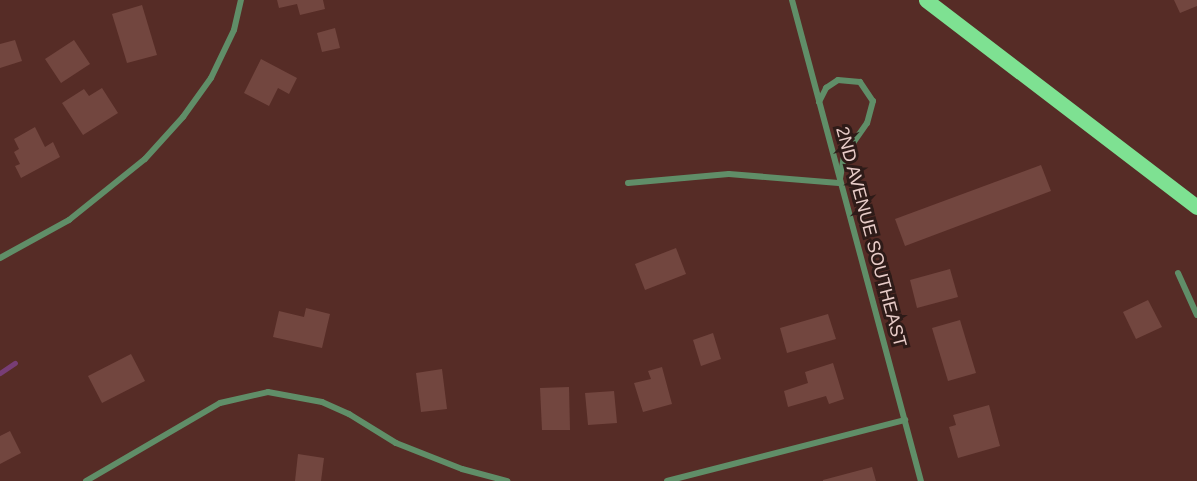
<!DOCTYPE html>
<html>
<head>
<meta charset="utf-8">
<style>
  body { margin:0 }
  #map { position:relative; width:1197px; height:481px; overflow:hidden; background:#562c26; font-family:Helvetica,sans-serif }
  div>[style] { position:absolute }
  .stream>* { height:5px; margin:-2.5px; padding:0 2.5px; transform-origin:2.5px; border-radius:2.5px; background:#773d75 }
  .building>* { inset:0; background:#72463f }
  .minor>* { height:6px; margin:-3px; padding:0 3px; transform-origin:3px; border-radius:3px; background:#608e68 }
  .primary>* { height:15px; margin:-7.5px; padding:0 7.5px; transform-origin:7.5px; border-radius:7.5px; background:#7ee192 }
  span { translate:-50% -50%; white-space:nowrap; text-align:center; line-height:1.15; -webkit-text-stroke:6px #2e1b18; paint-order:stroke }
  .street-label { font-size:18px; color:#e8ccc8 }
</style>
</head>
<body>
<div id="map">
  <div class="stream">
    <div style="left:0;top:373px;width:18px;rotate:-34deg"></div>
  </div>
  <div class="building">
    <div style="clip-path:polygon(277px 0,323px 0,325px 9px,300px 15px,297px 4px,279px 8px)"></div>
    <div style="clip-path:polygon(1174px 0,1197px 0,1197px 6px,1180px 13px)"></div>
    <div style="clip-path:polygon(142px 5px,157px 55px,127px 63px,112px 14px)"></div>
    <div style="clip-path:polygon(335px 28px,340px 48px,322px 52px,317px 33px)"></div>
    <div style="clip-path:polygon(15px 40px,22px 61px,0 68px,0 44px)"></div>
    <div style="clip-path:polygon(74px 40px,90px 64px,61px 83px,45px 59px)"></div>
    <div style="clip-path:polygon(261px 59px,297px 78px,289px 94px,278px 88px,269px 106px,244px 93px)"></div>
    <div style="clip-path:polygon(102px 88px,118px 113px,83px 135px,62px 103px,84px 89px,89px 96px)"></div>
    <div style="clip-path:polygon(35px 127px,45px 147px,53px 142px,60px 157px,21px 178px,15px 166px,20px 164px,14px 152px,19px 149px,14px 139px)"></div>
    <div style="clip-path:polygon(1041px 165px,1051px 191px,905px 246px,895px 219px)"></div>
    <div style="clip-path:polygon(676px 248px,686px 274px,645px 290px,635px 264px)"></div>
    <div style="clip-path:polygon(950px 269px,958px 297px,917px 308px,910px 280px)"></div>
    <div style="clip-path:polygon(1148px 300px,1162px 327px,1136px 339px,1123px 312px)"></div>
    <div style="clip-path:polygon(306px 308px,330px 314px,322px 348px,273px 337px,279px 311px,304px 317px)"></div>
    <div style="clip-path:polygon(828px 314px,836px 339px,787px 353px,780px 328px)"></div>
    <div style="clip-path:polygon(960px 320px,976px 373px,948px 381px,932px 328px)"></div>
    <div style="clip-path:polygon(713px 333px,721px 359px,701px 366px,693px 340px)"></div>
    <div style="clip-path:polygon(131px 354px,145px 381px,102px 403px,88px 376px)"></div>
    <div style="clip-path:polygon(833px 363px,844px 399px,829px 404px,826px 396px,788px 407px,784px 391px,808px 383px,805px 372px)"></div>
    <div style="clip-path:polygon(662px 367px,672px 404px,643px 412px,634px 383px,651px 379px,648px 371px)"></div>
    <div style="clip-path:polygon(442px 369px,447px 409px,421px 412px,416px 373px)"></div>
    <div style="clip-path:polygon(569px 387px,570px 430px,542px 430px,540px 388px)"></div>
    <div style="clip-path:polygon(614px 391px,617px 423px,588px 425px,585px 393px)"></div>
    <div style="clip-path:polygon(989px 405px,1000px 446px,958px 458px,949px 427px,956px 425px,953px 415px)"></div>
    <div style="clip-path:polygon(10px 431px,21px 453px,0 464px,0 436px)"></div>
    <div style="clip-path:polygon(298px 454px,324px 458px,321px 481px,295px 481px)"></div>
    <div style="clip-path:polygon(872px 467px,876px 481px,823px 481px,823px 480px)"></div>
  </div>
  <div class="minor">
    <div style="left:792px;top:0;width:498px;rotate:75deg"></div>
    <div style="left:819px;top:102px;width:16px;rotate:-63deg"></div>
    <div style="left:826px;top:88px;width:14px;rotate:-34deg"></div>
    <div style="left:838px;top:80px;width:22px;rotate:5deg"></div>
    <div style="left:860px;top:82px;width:23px;rotate:56deg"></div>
    <div style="left:873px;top:101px;width:23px;rotate:105deg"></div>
    <div style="left:867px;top:123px;width:40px;rotate:124.9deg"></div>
    <div style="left:844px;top:156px;width:23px;rotate:100deg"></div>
    <div style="left:628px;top:183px;width:101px;rotate:-5.1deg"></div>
    <div style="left:729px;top:174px;width:110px;rotate:4.7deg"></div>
    <div style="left:0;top:258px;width:79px;rotate:-28.8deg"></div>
    <div style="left:69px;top:220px;width:97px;rotate:-38.8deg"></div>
    <div style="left:145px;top:159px;width:57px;rotate:-47.9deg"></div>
    <div style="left:183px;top:117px;width:48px;rotate:-54.3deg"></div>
    <div style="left:211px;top:78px;width:53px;rotate:-64.4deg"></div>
    <div style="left:234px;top:30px;width:31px;rotate:-77deg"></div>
    <div style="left:1178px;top:273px;width:46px;rotate:65.7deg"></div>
    <div style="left:86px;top:481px;width:155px;rotate:-30.2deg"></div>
    <div style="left:220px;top:403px;width:49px;rotate:-12.9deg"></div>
    <div style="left:268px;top:392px;width:55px;rotate:10.5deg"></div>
    <div style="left:322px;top:402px;width:30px;rotate:24deg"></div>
    <div style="left:349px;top:414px;width:55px;rotate:31.7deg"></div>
    <div style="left:396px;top:443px;width:71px;rotate:21.5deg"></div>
    <div style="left:462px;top:469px;width:47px;rotate:14.9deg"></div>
    <div style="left:667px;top:481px;width:246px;rotate:-14.4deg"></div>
  </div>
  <div class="primary">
    <div style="left:926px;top:0;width:341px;rotate:37.4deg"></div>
  </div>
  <div class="street-label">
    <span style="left:871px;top:237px;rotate:75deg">2ND AVENUE SOUTHEAST</span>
  </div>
</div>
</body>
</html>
